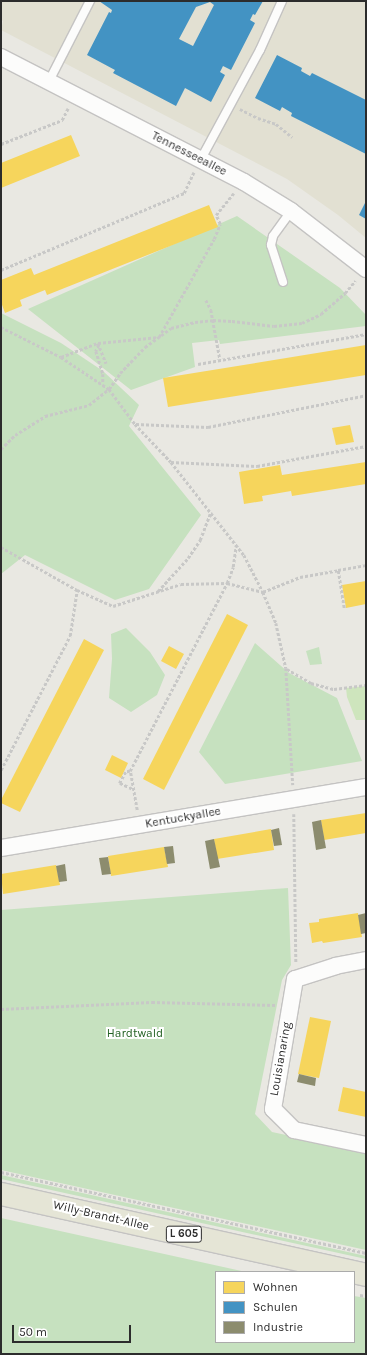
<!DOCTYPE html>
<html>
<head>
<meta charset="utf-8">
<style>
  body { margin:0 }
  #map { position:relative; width:367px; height:1355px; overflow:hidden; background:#e9e8e2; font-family:Karla,sans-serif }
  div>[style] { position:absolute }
  .education>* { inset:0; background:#e2e0d2 }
  .green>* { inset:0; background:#c6e1bf }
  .pitch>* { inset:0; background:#cee5bd }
  .homes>* { inset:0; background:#f6d55c }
  .schools>* { inset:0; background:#4393c3 }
  .industry>* { inset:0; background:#8c8c6e }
  .path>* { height:2.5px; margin-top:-1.25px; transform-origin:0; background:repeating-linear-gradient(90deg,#c8c8c7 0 3px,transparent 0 5px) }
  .roads { filter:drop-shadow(1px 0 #c4c3c2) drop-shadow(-1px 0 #c4c3c2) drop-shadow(0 1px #c4c3c2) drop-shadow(0 -1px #c4c3c2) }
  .service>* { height:8px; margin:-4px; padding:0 4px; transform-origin:4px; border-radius:4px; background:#fcfcfb }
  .minor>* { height:16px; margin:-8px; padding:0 8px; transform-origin:8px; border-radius:8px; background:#fcfcfb }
  .primary>* { height:22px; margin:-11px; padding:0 11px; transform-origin:11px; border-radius:11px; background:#e5e5d6 }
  span { translate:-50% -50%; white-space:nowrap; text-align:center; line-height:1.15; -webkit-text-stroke:4px #fff; paint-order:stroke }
  .shield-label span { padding:1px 3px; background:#fff; border:1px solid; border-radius:3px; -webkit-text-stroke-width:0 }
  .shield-label { font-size:11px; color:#2c2c2c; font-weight:700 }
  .street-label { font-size:12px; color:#2c2c2c }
  .park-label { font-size:12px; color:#236123 }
  .frame { position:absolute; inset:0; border:2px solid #2c2c2c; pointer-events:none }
  .legend { position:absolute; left:215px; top:1271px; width:140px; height:72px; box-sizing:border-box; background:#fff; border:1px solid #ababab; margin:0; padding:5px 7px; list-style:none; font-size:12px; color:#2c2c2c }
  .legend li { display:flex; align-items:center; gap:8px; height:20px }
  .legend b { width:20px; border:1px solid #ababab }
  .scale { position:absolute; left:12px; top:1325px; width:119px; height:18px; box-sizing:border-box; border:2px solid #2c2c2c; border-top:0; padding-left:5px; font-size:12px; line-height:14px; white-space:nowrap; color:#2c2c2c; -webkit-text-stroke:3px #fff; paint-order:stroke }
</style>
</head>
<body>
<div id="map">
  <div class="education">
    <div style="clip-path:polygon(1px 1px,366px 1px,366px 238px,338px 215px,287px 179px,1px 30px,3px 21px,1px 20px)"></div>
  </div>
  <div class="green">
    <div style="clip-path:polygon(237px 216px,340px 288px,366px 315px,366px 326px,220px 344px,219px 340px,192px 343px,195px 367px,131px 390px,28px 309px)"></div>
    <div style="clip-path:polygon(1px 313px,61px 343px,103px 371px,139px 405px,129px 426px,201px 515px,149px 589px,115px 600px,25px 555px,1px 574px)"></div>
    <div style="clip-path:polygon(126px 628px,150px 652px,165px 675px,157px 695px,131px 712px,109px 698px,112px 659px,111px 634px)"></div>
    <div style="clip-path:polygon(255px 643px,289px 673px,337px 698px,362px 761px,225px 784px,199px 752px)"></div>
    <div style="clip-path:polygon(319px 647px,322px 664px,310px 665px,306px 651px)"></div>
    <div style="clip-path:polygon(288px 888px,291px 965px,282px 980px,255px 1114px,272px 1132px,366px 1152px,366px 1250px,1px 1170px,1px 910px)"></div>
    <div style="clip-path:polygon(1px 1175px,366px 1256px,366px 1259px,1px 1179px)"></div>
    <div style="clip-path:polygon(1px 1218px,246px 1272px,216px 1272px,216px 1342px,354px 1342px,354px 1296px,366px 1298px,366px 1354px,1px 1354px)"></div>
  </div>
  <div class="pitch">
    <div style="clip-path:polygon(366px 686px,366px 720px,356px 720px,347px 697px,346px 688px)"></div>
  </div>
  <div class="homes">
    <div style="clip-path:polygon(71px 135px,80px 156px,1px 188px,1px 163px)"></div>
    <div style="clip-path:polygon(209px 205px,218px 227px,47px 295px,45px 290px,20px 300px,22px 306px,5px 313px,1px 302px,1px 280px,31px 268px,34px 275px)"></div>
    <div style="clip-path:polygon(366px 345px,366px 375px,168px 407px,163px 378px)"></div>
    <div style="clip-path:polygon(350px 425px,354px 442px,336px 445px,332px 428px)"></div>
    <div style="clip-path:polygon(366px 462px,366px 484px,292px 496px,291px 491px,262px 496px,263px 501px,244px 504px,239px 472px,280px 465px,282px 475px)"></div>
    <div style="clip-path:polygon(366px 581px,366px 604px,346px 608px,342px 585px)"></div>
    <div style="clip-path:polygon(227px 614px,248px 625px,164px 790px,143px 779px)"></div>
    <div style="clip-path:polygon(84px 639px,104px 650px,20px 812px,1px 803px,1px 800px)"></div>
    <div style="clip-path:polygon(169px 646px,184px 654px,176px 669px,161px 661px)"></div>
    <div style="clip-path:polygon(112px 755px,128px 763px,121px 778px,105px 770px)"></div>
    <div style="clip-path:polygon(366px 813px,366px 833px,324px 840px,321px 820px)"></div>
    <div style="clip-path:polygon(271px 829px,274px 850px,217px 859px,214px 839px)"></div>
    <div style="clip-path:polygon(164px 847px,168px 867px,111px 876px,108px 856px)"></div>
    <div style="clip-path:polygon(56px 865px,60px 885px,3px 894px,1px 874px)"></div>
    <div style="clip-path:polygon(358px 913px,362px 937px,323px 943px,322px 941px,312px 943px,309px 923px,319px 922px,319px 919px)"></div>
    <div style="clip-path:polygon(310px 1017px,331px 1021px,319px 1078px,298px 1074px)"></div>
    <div style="clip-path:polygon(343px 1087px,366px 1092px,366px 1117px,338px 1111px)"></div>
  </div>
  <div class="schools">
    <div style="clip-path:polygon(evenodd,99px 1px,263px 1px,255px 15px,253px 14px,250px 20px,255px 23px,231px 70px,223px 66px,220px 72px,225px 75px,211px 102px,185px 88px,176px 106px,113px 73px,115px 70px,87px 55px,109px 12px,111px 13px,112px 10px,99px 1px,210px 2px,214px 5px,193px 46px,179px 39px,196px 7px,210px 2px)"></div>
    <div style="clip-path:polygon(277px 55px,302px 68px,301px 71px,310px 76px,312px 73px,366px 100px,366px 154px,291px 116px,292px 113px,282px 107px,280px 111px,255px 98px)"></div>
    <div style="clip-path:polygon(366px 201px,366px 219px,359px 215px)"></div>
  </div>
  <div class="industry">
    <div style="clip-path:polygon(321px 820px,326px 848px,316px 850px,312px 822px)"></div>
    <div style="clip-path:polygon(279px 828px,282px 845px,274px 846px,271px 830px)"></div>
    <div style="clip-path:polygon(214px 839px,220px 867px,210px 869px,205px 841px)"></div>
    <div style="clip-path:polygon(173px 846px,175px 863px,167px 864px,164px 847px)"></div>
    <div style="clip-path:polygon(108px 857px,111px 874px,102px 875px,99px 858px)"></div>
    <div style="clip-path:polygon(65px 864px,67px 881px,59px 882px,56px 866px)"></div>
    <div style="clip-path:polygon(366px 913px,366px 933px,361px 934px,358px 915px)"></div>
    <div style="clip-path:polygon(299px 1074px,316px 1078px,315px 1086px,297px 1082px)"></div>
  </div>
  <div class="path">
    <div style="left:240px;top:109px;width:20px;rotate:27deg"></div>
    <div style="left:258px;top:118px;width:19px;rotate:18deg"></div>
    <div style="left:276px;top:124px;width:21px;rotate:39deg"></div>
    <div style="left:1px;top:144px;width:66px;rotate:-21.5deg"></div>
    <div style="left:62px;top:120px;width:13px;rotate:-63deg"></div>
    <div style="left:1px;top:270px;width:199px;rotate:-22.8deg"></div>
    <div style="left:184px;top:193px;width:23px;rotate:-65deg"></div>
    <div style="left:206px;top:300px;width:11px;rotate:63deg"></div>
    <div style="left:211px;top:310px;width:50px;rotate:79.6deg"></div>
    <div style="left:1px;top:327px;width:67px;rotate:26.6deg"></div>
    <div style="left:61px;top:357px;width:58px;rotate:33.7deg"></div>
    <div style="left:109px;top:389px;width:44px;rotate:53.4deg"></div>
    <div style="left:135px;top:424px;width:52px;rotate:46.5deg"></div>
    <div style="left:171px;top:462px;width:118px;rotate:51.9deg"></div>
    <div style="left:244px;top:555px;width:42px;rotate:62.8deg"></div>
    <div style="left:263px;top:592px;width:34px;rotate:67deg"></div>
    <div style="left:276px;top:623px;width:46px;rotate:77.5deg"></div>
    <div style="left:286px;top:668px;width:117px;rotate:86.6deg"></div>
    <div style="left:98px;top:343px;width:61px;rotate:-5.6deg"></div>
    <div style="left:159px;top:337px;width:112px;rotate:-60.7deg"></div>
    <div style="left:214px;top:239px;width:16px;rotate:-68deg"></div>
    <div style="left:220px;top:224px;width:10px;rotate:-114deg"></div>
    <div style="left:216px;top:215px;width:28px;rotate:-51deg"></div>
    <div style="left:99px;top:345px;width:7px;rotate:117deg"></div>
    <div style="left:96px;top:351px;width:24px;rotate:73deg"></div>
    <div style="left:103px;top:374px;width:10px;rotate:90deg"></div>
    <div style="left:61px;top:357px;width:40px;rotate:-21deg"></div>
    <div style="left:98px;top:343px;width:22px;rotate:68deg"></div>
    <div style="left:198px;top:364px;width:171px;rotate:-10.1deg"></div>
    <div style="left:136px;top:424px;width:72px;rotate:2.4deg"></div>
    <div style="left:208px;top:427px;width:161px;rotate:-11.4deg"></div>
    <div style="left:1px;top:449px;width:20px;rotate:-45deg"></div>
    <div style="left:15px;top:435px;width:36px;rotate:-32deg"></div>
    <div style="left:45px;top:416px;width:45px;rotate:-14deg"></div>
    <div style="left:89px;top:405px;width:26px;rotate:-39deg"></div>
    <div style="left:109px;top:389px;width:19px;rotate:-55deg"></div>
    <div style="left:120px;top:373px;width:36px;rotate:-46deg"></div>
    <div style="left:145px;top:347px;width:32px;rotate:-36deg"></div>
    <div style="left:171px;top:328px;width:25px;rotate:-14deg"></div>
    <div style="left:195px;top:322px;width:18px;rotate:-6deg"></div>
    <div style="left:213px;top:320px;width:19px;rotate:3deg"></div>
    <div style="left:232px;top:321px;width:42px;rotate:6.8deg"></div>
    <div style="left:274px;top:326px;width:28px;rotate:-6deg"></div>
    <div style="left:302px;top:323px;width:21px;rotate:-25deg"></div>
    <div style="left:321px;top:314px;width:32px;rotate:-41deg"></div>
    <div style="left:345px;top:293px;width:16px;rotate:-50deg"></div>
    <div style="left:171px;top:462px;width:86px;rotate:2.7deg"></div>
    <div style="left:257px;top:466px;width:111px;rotate:-10.4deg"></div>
    <div style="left:1px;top:547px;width:87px;rotate:29.5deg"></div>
    <div style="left:77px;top:590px;width:39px;rotate:24deg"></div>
    <div style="left:113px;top:606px;width:71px;rotate:-17.9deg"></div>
    <div style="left:181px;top:584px;width:46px;rotate:-1.2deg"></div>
    <div style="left:227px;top:583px;width:37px;rotate:14deg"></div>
    <div style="left:263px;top:592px;width:40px;rotate:-22deg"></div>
    <div style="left:300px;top:577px;width:39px;rotate:-10deg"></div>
    <div style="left:158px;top:591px;width:45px;rotate:-47.7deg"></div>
    <div style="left:188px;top:558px;width:22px;rotate:-56deg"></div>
    <div style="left:200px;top:540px;width:30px;rotate:-69deg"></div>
    <div style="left:344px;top:608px;width:38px;rotate:-99deg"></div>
    <div style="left:338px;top:570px;width:28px;rotate:-10deg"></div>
    <div style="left:287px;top:669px;width:28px;rotate:30deg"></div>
    <div style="left:311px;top:683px;width:24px;rotate:15deg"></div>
    <div style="left:334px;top:689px;width:32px;rotate:-7deg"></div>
    <div style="left:1px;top:770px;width:151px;rotate:-62.8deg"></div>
    <div style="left:70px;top:636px;width:47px;rotate:-81.3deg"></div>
    <div style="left:130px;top:771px;width:4px;rotate:166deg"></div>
    <div style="left:126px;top:772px;width:13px;rotate:119deg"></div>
    <div style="left:120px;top:783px;width:14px;rotate:25deg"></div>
    <div style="left:137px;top:810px;width:40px;rotate:-100deg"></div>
    <div style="left:130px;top:771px;width:212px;rotate:-62.7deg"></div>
    <div style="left:227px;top:583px;width:17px;rotate:-69deg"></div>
    <div style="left:233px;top:567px;width:22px;rotate:-82deg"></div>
    <div style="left:294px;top:814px;width:149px;rotate:89.2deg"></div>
    <div style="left:1px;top:1009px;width:151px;rotate:-2.7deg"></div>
    <div style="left:152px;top:1002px;width:124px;rotate:1.4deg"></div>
    <div style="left:1px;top:1172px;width:374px;rotate:12.5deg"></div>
    <div style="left:360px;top:1295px;width:6px;rotate:9deg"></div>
  </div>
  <div class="roads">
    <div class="service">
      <div style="left:49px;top:81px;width:90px;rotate:-62.9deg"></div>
      <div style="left:201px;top:159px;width:124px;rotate:-61.6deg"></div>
      <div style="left:260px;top:50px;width:54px;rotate:-65.8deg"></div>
      <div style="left:283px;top:282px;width:39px;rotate:-108deg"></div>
      <div style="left:271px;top:245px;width:9px;rotate:-77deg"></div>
      <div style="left:273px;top:236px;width:31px;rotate:-54deg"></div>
    </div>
    <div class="minor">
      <div style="left:1px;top:57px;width:273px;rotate:27.2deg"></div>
      <div style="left:244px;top:182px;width:55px;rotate:31.7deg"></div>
      <div style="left:291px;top:211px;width:95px;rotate:37.7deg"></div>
      <div style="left:1px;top:848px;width:370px;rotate:-9.5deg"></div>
      <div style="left:366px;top:960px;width:31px;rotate:169deg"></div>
      <div style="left:336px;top:966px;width:43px;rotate:162.4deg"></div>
      <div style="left:295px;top:979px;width:132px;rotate:99.6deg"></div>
      <div style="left:273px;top:1109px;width:30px;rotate:45deg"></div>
      <div style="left:294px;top:1130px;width:74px;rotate:11.8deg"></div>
    </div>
    <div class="primary">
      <div style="left:1px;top:1194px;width:374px;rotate:12.5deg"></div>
    </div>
  </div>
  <div class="shield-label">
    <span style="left:184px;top:1234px">L 605</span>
  </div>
  <div class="street-label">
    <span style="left:189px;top:154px;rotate:27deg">Tennesseeallee</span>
    <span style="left:183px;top:818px;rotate:-10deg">Kentuckyallee</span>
    <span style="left:281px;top:1059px;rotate:-80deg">Louisianaring</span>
    <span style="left:101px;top:1216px;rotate:13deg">Willy-Brandt-Allee</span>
  </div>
  <div class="park-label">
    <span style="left:135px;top:1034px">Hardtwald</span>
  </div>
  <div class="frame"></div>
  <ul class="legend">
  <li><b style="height:11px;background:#f6d55c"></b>Wohnen</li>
  <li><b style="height:11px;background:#4393c3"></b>Schulen</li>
  <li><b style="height:11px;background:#8c8c6e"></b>Industrie</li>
  </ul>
  <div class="scale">50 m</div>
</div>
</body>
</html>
